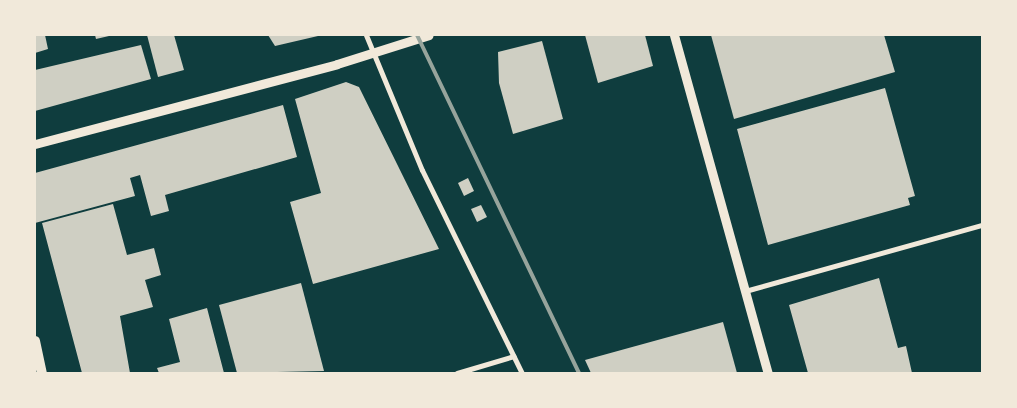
<!DOCTYPE html>
<html>
<head>
<meta charset="utf-8">
<style>
  body { margin:0 }
  #map { position:relative; width:1017px; height:408px; overflow:hidden; background:#0f3d3e; font-family:Karla,sans-serif }
  div>[style] { position:absolute }
  .building>* { inset:0; background:#cfcfc3 }
  .minor>* { height:5px; margin:-2.5px; padding:0 2.5px; transform-origin:2.5px; border-radius:2.5px; background:#f1e9da }
  .tertiary>* { height:9px; margin:-4.5px; padding:0 4.5px; transform-origin:4.5px; border-radius:4.5px; background:#f1e9da }
  .secondary>* { height:10px; margin:-5px; padding:0 5px; transform-origin:5px; border-radius:5px; background:#f1e9da }
  .rail>* { height:4px; margin:-2px; padding:0 2px; transform-origin:2px; border-radius:2px; background:#97a49c }
  span { translate:-50% -50%; white-space:nowrap; text-align:center; line-height:1.15; -webkit-text-stroke:4px #f1e9da; paint-order:stroke }
  .frame { position:absolute; inset:0; border:36px solid #f1e9da; pointer-events:none }
</style>
</head>
<body>
<div id="map">
  <div class="building">
    <div style="clip-path:polygon(35px 35px,45px 35px,48px 49px,35px 53px)"></div>
    <div style="clip-path:polygon(95px 35px,109px 35px,109px 36px,96px 39px)"></div>
    <div style="clip-path:polygon(147px 35px,174px 35px,184px 70px,158px 77px)"></div>
    <div style="clip-path:polygon(268px 35px,318px 35px,318px 36px,275px 46px)"></div>
    <div style="clip-path:polygon(585px 35px,645px 35px,653px 66px,598px 83px)"></div>
    <div style="clip-path:polygon(711px 35px,884px 35px,895px 72px,734px 119px)"></div>
    <div style="clip-path:polygon(542px 41px,563px 119px,513px 134px,499px 83px,498px 52px)"></div>
    <div style="clip-path:polygon(141px 45px,151px 79px,35px 111px,35px 70px)"></div>
    <div style="clip-path:polygon(346px 82px,359px 87px,439px 249px,313px 284px,290px 202px,321px 193px,295px 99px)"></div>
    <div style="clip-path:polygon(885px 88px,915px 196px,908px 198px,910px 205px,768px 245px,737px 129px)"></div>
    <div style="clip-path:polygon(283px 105px,297px 157px,165px 195px,169px 211px,151px 216px,140px 175px,130px 178px,135px 196px,35px 223px,35px 173px)"></div>
    <div style="clip-path:polygon(468px 178px,474px 191px,464px 196px,458px 183px)"></div>
    <div style="clip-path:polygon(113px 204px,127px 255px,154px 248px,161px 275px,145px 280px,153px 307px,120px 316px,130px 373px,82px 373px,42px 223px)"></div>
    <div style="clip-path:polygon(481px 205px,487px 217px,477px 222px,471px 209px)"></div>
    <div style="clip-path:polygon(879px 278px,898px 348px,906px 346px,912px 373px,808px 373px,789px 305px)"></div>
    <div style="clip-path:polygon(301px 283px,324px 371px,237px 373px,219px 305px)"></div>
    <div style="clip-path:polygon(207px 308px,224px 373px,159px 373px,157px 368px,180px 362px,169px 319px)"></div>
    <div style="clip-path:polygon(723px 322px,737px 373px,591px 373px,585px 360px)"></div>
  </div>
  <div class="minor">
    <div style="left:366px;top:35px;width:146px;rotate:67.5deg"></div>
    <div style="left:422px;top:170px;width:226px;rotate:63.8deg"></div>
    <div style="left:745px;top:291px;width:246px;rotate:-15.6deg"></div>
    <div style="left:457px;top:373px;width:59px;rotate:-16.6deg"></div>
  </div>
  <div class="tertiary">
    <div style="left:674px;top:35px;width:351px;rotate:74.5deg"></div>
    <div style="left:35px;top:144px;width:312px;rotate:-14.8deg"></div>
    <div style="left:337px;top:64px;width:96px;rotate:-17.5deg"></div>
  </div>
  <div class="secondary">
    <div style="left:35px;top:341px;width:33px;rotate:78deg"></div>
  </div>
  <div class="rail">
    <div style="left:417px;top:35px;width:375px;rotate:64.4deg"></div>
  </div>
  <div class="frame"></div>
</div>
</body>
</html>
